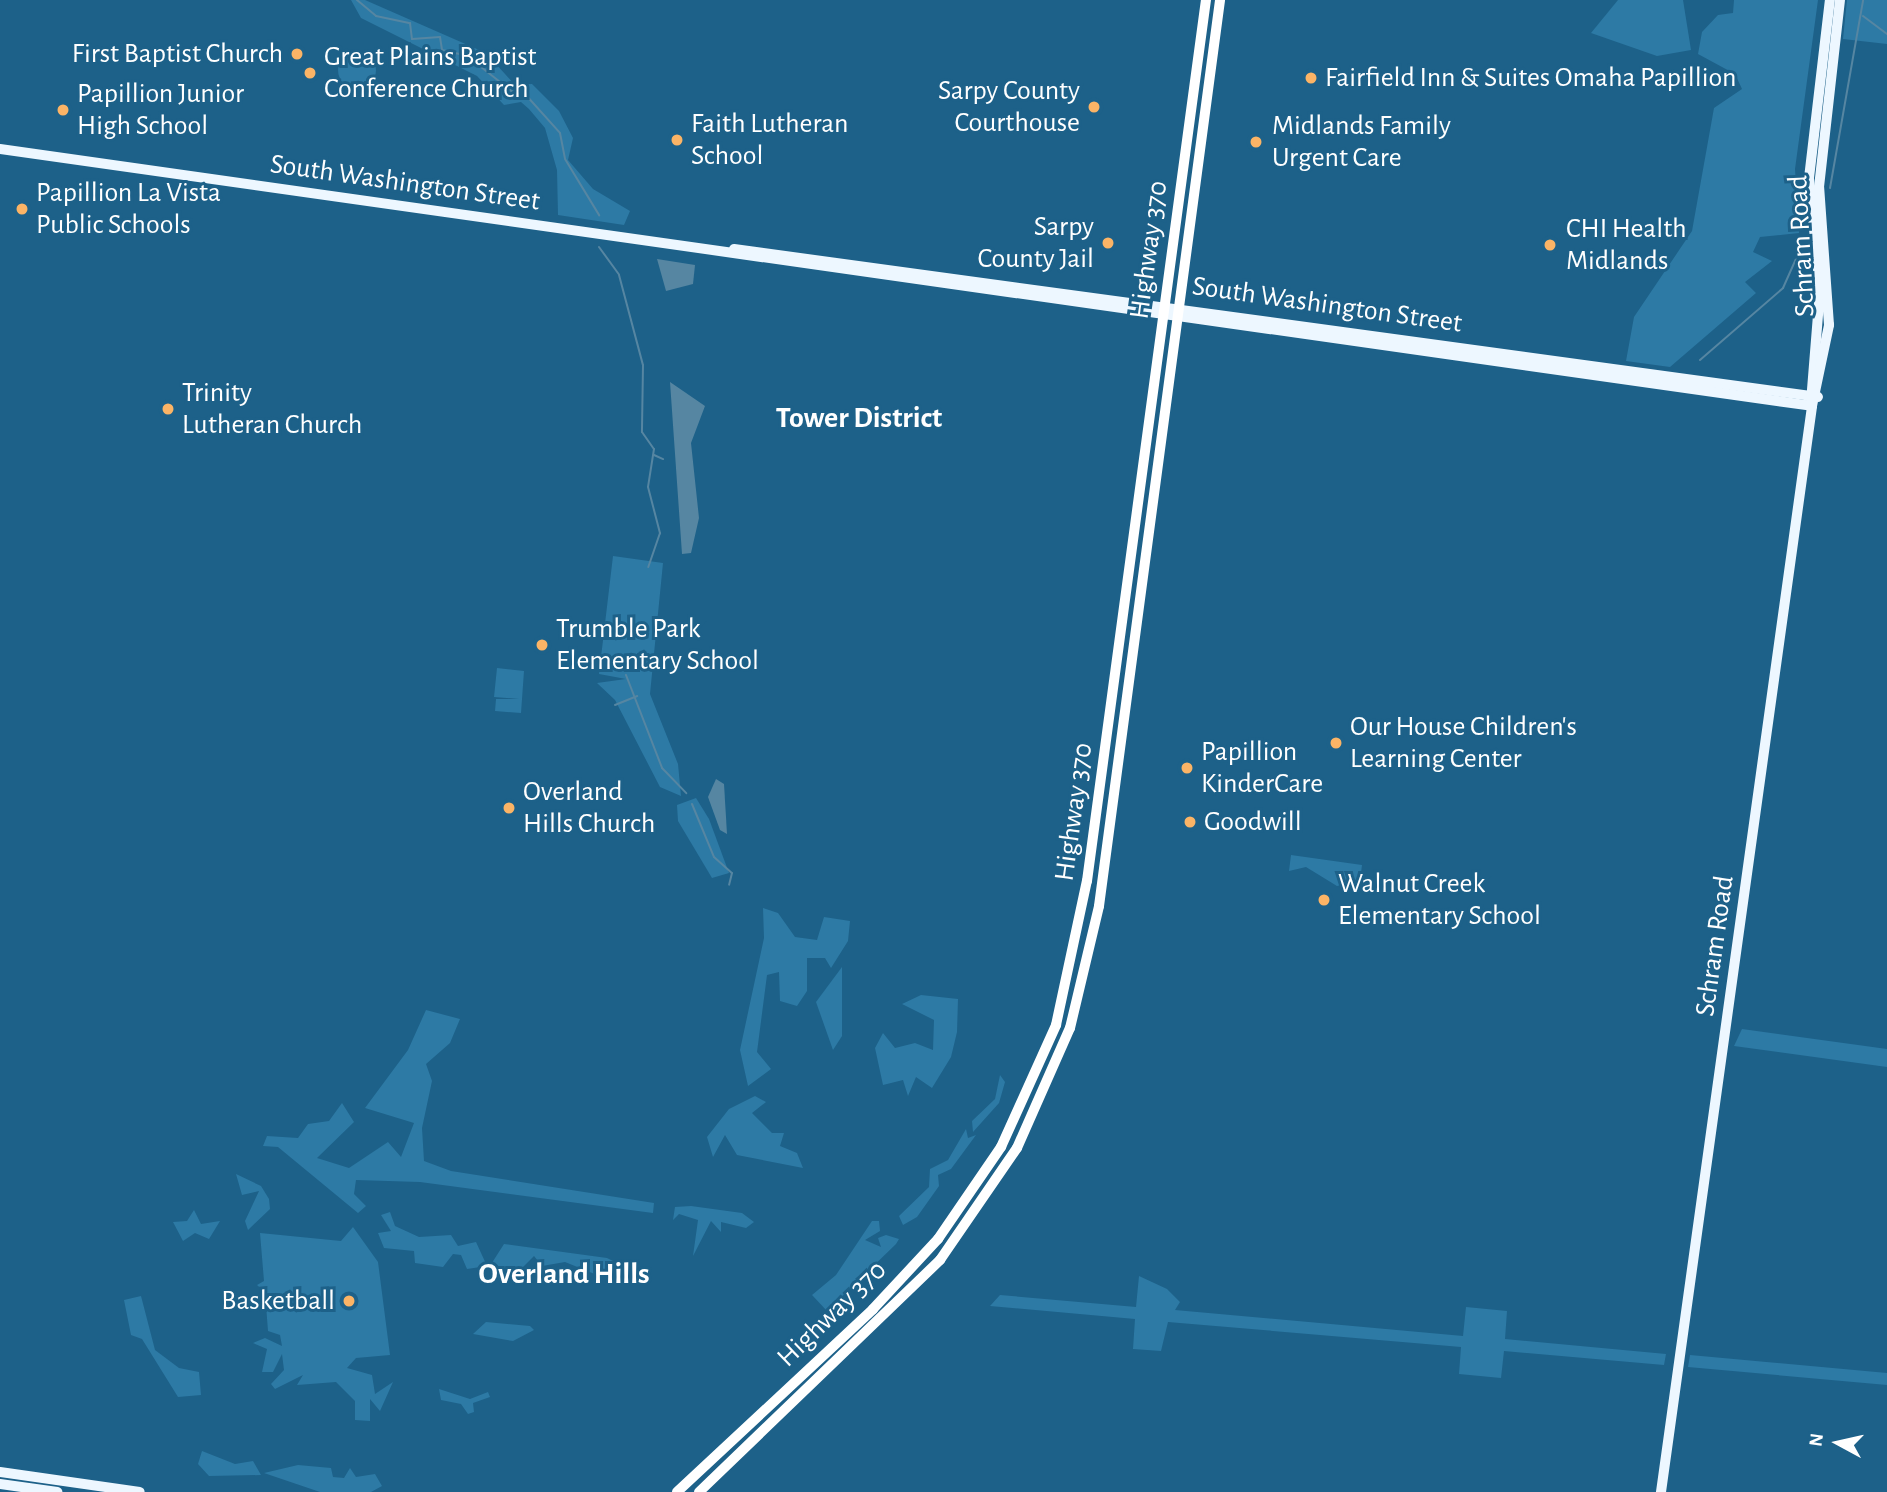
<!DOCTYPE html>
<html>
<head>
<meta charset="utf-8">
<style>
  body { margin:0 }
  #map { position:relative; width:1887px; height:1492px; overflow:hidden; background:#1d6189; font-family:"Alegreya Sans",sans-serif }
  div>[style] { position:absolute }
  .green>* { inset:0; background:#2d7aa5 }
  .round { border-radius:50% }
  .water>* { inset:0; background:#5686a2 }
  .stream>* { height:2px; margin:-1px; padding:0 1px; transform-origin:1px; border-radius:1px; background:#5686a2 }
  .major>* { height:10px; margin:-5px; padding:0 5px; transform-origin:5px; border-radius:5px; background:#edf7ff }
  .highway>* { height:10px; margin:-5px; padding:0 5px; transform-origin:5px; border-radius:5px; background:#fff }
  .dots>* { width:19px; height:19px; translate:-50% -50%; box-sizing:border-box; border:4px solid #1d6189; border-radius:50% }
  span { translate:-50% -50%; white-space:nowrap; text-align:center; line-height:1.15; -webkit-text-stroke:6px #1d6189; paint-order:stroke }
  .poi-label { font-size:28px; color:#fff }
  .right { translate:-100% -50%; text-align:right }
  .left { translate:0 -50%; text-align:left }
  .street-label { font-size:28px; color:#fff }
  .neighbourhood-label { font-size:30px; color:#fff; font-weight:700 }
  .north { position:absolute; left:1803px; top:1408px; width:70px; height:70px; -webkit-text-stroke:5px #1d6189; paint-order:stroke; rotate:278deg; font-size:19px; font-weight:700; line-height:28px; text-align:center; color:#fff }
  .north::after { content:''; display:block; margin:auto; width:24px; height:32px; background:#fff; clip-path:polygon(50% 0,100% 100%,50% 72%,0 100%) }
</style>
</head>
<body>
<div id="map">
  <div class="green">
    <div style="clip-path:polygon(351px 0,365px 0,486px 53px,515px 85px,532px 84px,559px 111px,573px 138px,568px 160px,593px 189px,630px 211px,624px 225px,558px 215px,557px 170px,545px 128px,529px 109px,521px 102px,504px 105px,477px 76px,361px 18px)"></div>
    <div style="clip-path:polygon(1618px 0,1683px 0,1691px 50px,1657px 56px,1591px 33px)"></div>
    <div style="clip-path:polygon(1734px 0,1818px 0,1795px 169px,1799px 233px,1760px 237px,1753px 252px,1772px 261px,1745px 282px,1756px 293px,1670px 367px,1626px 361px,1634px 317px,1692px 231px,1714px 108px,1742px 89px,1735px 74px,1698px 54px,1702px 32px,1718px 15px,1733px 13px)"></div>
    <div style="clip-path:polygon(1847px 0,1887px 0,1887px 44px,1843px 39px)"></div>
    <div class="round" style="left:338px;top:51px;width:38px;height:38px"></div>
    <div style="clip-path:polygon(613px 556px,663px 563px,650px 694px,678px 764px,681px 796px,660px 787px,615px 700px,597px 683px,626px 679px,599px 674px)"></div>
    <div style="clip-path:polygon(497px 668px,524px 671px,521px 713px,495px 711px,496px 699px,519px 699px,494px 697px)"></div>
    <div style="clip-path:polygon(696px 798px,709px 819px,729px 873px,712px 878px,678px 821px,677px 805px)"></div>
    <div style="clip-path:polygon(1291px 855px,1362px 865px,1360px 881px,1337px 886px,1306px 867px,1289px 871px)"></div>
    <div style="clip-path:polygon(763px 908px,778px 913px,795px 937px,817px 940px,824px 917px,850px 921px,848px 941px,831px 968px,825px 958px,807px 958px,807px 991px,797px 1006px,780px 1001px,779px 972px,767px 975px,757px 1052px,771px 1069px,748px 1086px,740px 1050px,764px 938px)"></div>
    <div style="clip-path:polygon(842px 967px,842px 1036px,833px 1050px,816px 1002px)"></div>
    <div style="clip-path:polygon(921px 995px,958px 999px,957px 1032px,951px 1057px,932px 1088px,916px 1077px,908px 1096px,903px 1080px,883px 1085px,875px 1048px,883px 1033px,895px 1048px,915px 1043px,933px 1050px,934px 1020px,902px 1004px)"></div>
    <div style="clip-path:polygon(426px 1010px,460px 1019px,450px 1043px,426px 1064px,432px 1081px,422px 1128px,424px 1161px,451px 1171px,654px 1203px,653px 1213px,420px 1182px,356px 1180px,354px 1194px,366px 1206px,358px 1213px,278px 1147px,263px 1146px,267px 1136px,298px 1138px,308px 1124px,329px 1121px,342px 1103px,354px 1122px,317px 1158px,349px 1168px,388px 1142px,401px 1157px,414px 1123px,365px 1108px,408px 1050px)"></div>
    <div style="clip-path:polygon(1742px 1029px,1887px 1049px,1887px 1067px,1734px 1046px)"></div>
    <div style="clip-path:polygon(1000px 1075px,1005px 1082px,999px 1103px,973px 1132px,972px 1121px,995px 1099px)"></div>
    <div style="clip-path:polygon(755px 1096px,766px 1102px,752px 1113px,772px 1133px,784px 1133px,780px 1146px,797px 1153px,803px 1168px,737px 1155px,725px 1135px,713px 1157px,707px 1137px,729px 1109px)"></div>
    <div style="clip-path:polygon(966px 1129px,968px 1138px,976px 1135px,951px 1169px,938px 1175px,939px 1186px,917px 1217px,903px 1225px,899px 1216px,929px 1187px,930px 1169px,948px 1160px)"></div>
    <div style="clip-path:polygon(236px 1174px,261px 1186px,269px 1199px,270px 1209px,248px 1230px,245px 1221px,259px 1191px,242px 1195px)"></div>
    <div style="clip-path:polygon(691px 1206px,742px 1213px,754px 1222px,746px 1228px,721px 1222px,721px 1232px,711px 1221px,693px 1256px,698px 1220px,679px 1214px,673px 1220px,675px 1207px)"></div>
    <div style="clip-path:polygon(194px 1210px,201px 1224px,220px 1221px,209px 1239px,195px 1233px,183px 1241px,173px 1222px,187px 1221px)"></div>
    <div style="clip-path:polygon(390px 1212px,395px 1226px,419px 1237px,451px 1235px,458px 1246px,476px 1242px,487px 1266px,467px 1269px,461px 1255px,453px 1254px,443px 1267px,415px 1263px,414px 1251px,384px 1248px,378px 1233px,391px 1231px,381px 1215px)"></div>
    <div style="clip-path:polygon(872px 1221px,879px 1221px,880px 1231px,865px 1240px,881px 1247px,878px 1238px,886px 1235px,899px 1239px,896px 1244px,827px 1311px,812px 1295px,836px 1275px)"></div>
    <div style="clip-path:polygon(353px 1227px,378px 1262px,390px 1355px,356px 1358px,347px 1368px,372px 1375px,375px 1394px,393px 1382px,380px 1411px,370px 1399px,370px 1421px,355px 1420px,355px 1401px,336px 1382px,297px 1385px,303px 1375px,275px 1389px,271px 1384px,284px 1370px,282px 1354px,273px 1372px,262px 1372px,267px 1349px,253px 1343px,265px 1338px,282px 1346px,280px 1335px,268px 1331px,265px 1292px,257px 1285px,264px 1281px,260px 1233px,341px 1241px)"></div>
    <div style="clip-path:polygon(504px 1244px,607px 1258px,629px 1269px,629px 1276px,612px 1281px,565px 1262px,542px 1266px,534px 1256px,521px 1269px,488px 1269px)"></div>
    <div style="clip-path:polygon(1139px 1276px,1167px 1289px,1180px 1302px,1175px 1310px,1463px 1336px,1466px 1307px,1507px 1311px,1505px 1339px,1666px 1354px,1664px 1365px,1504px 1351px,1501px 1378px,1459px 1374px,1461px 1347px,1168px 1322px,1161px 1351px,1133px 1349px,1135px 1319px,990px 1306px,1000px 1295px,1136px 1307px)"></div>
    <div style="clip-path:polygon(141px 1296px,155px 1350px,179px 1368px,199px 1372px,201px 1395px,178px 1397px,142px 1339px,131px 1335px,124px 1300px)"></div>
    <div style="clip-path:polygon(486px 1322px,530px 1326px,534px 1330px,513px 1341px,473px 1334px)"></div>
    <div style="clip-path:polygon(1690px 1355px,1887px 1373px,1887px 1385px,1688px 1367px)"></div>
    <div style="clip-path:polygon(439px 1389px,470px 1399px,488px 1392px,490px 1397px,473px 1403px,474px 1412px,468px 1414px,461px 1404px,441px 1400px)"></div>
    <div style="clip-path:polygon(202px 1451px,235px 1464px,253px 1461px,261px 1475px,209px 1476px,198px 1464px)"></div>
    <div style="clip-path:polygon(298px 1465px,331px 1468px,333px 1477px,344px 1478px,350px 1468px,356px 1477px,375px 1474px,382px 1486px,371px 1492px,320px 1492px,264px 1473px)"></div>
  </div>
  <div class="water">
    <div style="clip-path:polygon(657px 259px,695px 265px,693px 284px,666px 291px)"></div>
    <div style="clip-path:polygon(670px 382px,705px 406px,691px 443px,699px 518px,691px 553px,682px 554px)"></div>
    <div style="clip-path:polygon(716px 779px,724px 784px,727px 834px,720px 830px,708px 797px)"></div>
  </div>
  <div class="stream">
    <div style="left:357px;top:0;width:25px;rotate:40deg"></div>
    <div style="left:376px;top:16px;width:35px;rotate:12deg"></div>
    <div style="left:410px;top:23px;width:16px;rotate:83deg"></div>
    <div style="left:412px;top:39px;width:28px;rotate:-4deg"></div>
    <div style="left:440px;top:37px;width:13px;rotate:81deg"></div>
    <div style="left:442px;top:50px;width:26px;rotate:13deg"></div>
    <div style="left:467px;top:56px;width:60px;rotate:38.2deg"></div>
    <div style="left:1863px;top:16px;width:30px;rotate:37deg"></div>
    <div style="left:525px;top:94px;width:52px;rotate:48.1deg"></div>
    <div style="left:560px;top:133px;width:26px;rotate:79deg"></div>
    <div style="left:565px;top:159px;width:66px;rotate:58.7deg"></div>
    <div style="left:1830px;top:188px;width:191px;rotate:-80deg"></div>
    <div style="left:599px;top:247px;width:34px;rotate:54deg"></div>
    <div style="left:619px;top:275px;width:93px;rotate:75.1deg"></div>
    <div style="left:643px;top:365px;width:67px;rotate:90.9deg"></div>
    <div style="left:642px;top:432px;width:21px;rotate:55deg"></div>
    <div style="left:654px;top:449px;width:38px;rotate:99deg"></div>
    <div style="left:648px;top:487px;width:48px;rotate:75.4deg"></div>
    <div style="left:660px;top:533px;width:36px;rotate:109deg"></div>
    <div style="left:1700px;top:360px;width:110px;rotate:-40.9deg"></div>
    <div style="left:1783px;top:288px;width:49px;rotate:-66deg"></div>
    <div style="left:654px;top:455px;width:10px;rotate:24deg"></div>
    <div style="left:626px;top:675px;width:100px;rotate:68.8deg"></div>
    <div style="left:662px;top:768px;width:35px;rotate:46deg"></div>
    <div style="left:615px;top:705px;width:24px;rotate:-22deg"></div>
    <div style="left:692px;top:804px;width:57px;rotate:67.5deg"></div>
    <div style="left:714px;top:857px;width:24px;rotate:42deg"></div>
    <div style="left:732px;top:873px;width:12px;rotate:104deg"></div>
  </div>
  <div class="major">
    <div style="left:0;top:149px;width:1830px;rotate:8.07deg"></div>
    <div style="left:734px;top:249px;width:1094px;rotate:7.77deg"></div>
    <div style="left:1811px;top:402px;width:113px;rotate:-85.4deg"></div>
    <div style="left:1820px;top:289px;width:112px;rotate:-95.7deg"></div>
    <div style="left:1809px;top:178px;width:179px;rotate:-83.3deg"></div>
    <div style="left:0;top:1472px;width:141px;rotate:8.1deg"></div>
    <div style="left:0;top:1484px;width:58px;rotate:8deg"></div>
    <div style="left:1661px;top:1492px;width:1096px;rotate:-82.08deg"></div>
    <div style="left:1812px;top:406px;width:83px;rotate:-78.1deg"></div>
    <div style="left:1829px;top:325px;width:138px;rotate:-94.1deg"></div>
    <div style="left:1819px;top:187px;width:188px;rotate:-83.6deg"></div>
  </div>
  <div class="highway">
    <div style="left:677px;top:1492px;width:268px;rotate:-43deg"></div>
    <div style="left:873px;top:1309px;width:96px;rotate:-47.1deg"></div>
    <div style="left:938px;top:1239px;width:112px;rotate:-55.6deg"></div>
    <div style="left:1001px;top:1147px;width:134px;rotate:-65.7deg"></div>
    <div style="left:1056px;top:1025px;width:147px;rotate:-77.9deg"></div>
    <div style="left:1087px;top:881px;width:889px;rotate:-82.31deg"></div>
    <div style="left:699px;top:1492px;width:335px;rotate:-43.9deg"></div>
    <div style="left:940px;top:1260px;width:136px;rotate:-55.5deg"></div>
    <div style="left:1017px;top:1148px;width:131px;rotate:-66.2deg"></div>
    <div style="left:1070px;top:1028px;width:125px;rotate:-76.6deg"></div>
    <div style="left:1099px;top:906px;width:914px;rotate:-82.39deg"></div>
  </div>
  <div class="dots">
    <div style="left:297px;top:54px;background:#fbb466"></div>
    <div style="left:310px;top:73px;background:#fbb466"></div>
    <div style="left:1311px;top:78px;background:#fbb466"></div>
    <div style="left:1094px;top:107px;background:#fbb466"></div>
    <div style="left:63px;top:110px;background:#fbb466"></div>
    <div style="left:677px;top:140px;background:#fbb466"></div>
    <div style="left:1256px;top:142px;background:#fbb466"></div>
    <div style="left:22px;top:209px;background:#fbb466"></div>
    <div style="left:1108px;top:243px;background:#fbb466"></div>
    <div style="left:1550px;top:245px;background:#fbb466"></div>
    <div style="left:168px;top:409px;background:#fbb466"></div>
    <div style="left:542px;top:645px;background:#fbb466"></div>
    <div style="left:1336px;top:743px;background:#fbb466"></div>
    <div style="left:1187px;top:768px;background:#fbb466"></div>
    <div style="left:509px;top:808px;background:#fbb466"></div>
    <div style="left:1190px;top:822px;background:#fbb466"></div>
    <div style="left:1324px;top:900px;background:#fbb466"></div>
    <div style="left:349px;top:1301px;background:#fbb466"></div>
  </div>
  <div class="poi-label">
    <span class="right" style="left:283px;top:54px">First Baptist Church</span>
    <span class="left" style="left:324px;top:73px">Great Plains Baptist<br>Conference Church</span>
    <span class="left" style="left:1325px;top:78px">Fairfield Inn &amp; Suites Omaha Papillion</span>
    <span class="right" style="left:1080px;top:107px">Sarpy County<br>Courthouse</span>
    <span class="left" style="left:77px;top:110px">Papillion Junior<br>High School</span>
    <span class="left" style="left:691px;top:140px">Faith Lutheran<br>School</span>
    <span class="left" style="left:1272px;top:142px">Midlands Family<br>Urgent Care</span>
    <span class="left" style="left:36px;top:209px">Papillion La Vista<br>Public Schools</span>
    <span class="right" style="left:1094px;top:243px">Sarpy<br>County Jail</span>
    <span class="left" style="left:1566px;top:245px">CHI Health<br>Midlands</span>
    <span class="left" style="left:182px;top:409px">Trinity<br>Lutheran Church</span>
    <span class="left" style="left:556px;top:645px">Trumble Park<br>Elementary School</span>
    <span class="left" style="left:1350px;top:743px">Our House Children's<br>Learning Center</span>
    <span class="left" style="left:1201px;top:768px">Papillion<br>KinderCare</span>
    <span class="left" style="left:523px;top:808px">Overland<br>Hills Church</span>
    <span class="left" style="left:1204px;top:822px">Goodwill</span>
    <span class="left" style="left:1338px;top:900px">Walnut Creek<br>Elementary School</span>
    <span class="right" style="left:335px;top:1301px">Basketball</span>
  </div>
  <div class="street-label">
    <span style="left:405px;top:183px;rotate:8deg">South Washington Street</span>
    <span style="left:1802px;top:246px;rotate:-93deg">Schram Road</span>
    <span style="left:1149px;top:250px;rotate:-82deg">Highway 370</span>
    <span style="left:1327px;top:305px;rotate:8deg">South Washington Street</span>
    <span style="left:1074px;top:812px;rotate:-82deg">Highway 370</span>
    <span style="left:1715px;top:946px;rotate:-82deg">Schram Road</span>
    <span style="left:832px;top:1314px;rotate:-44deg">Highway 370</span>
  </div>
  <div class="neighbourhood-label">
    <span style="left:859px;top:418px">Tower District</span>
    <span style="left:564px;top:1274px">Overland Hills</span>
  </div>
  <div class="north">N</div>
</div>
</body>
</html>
